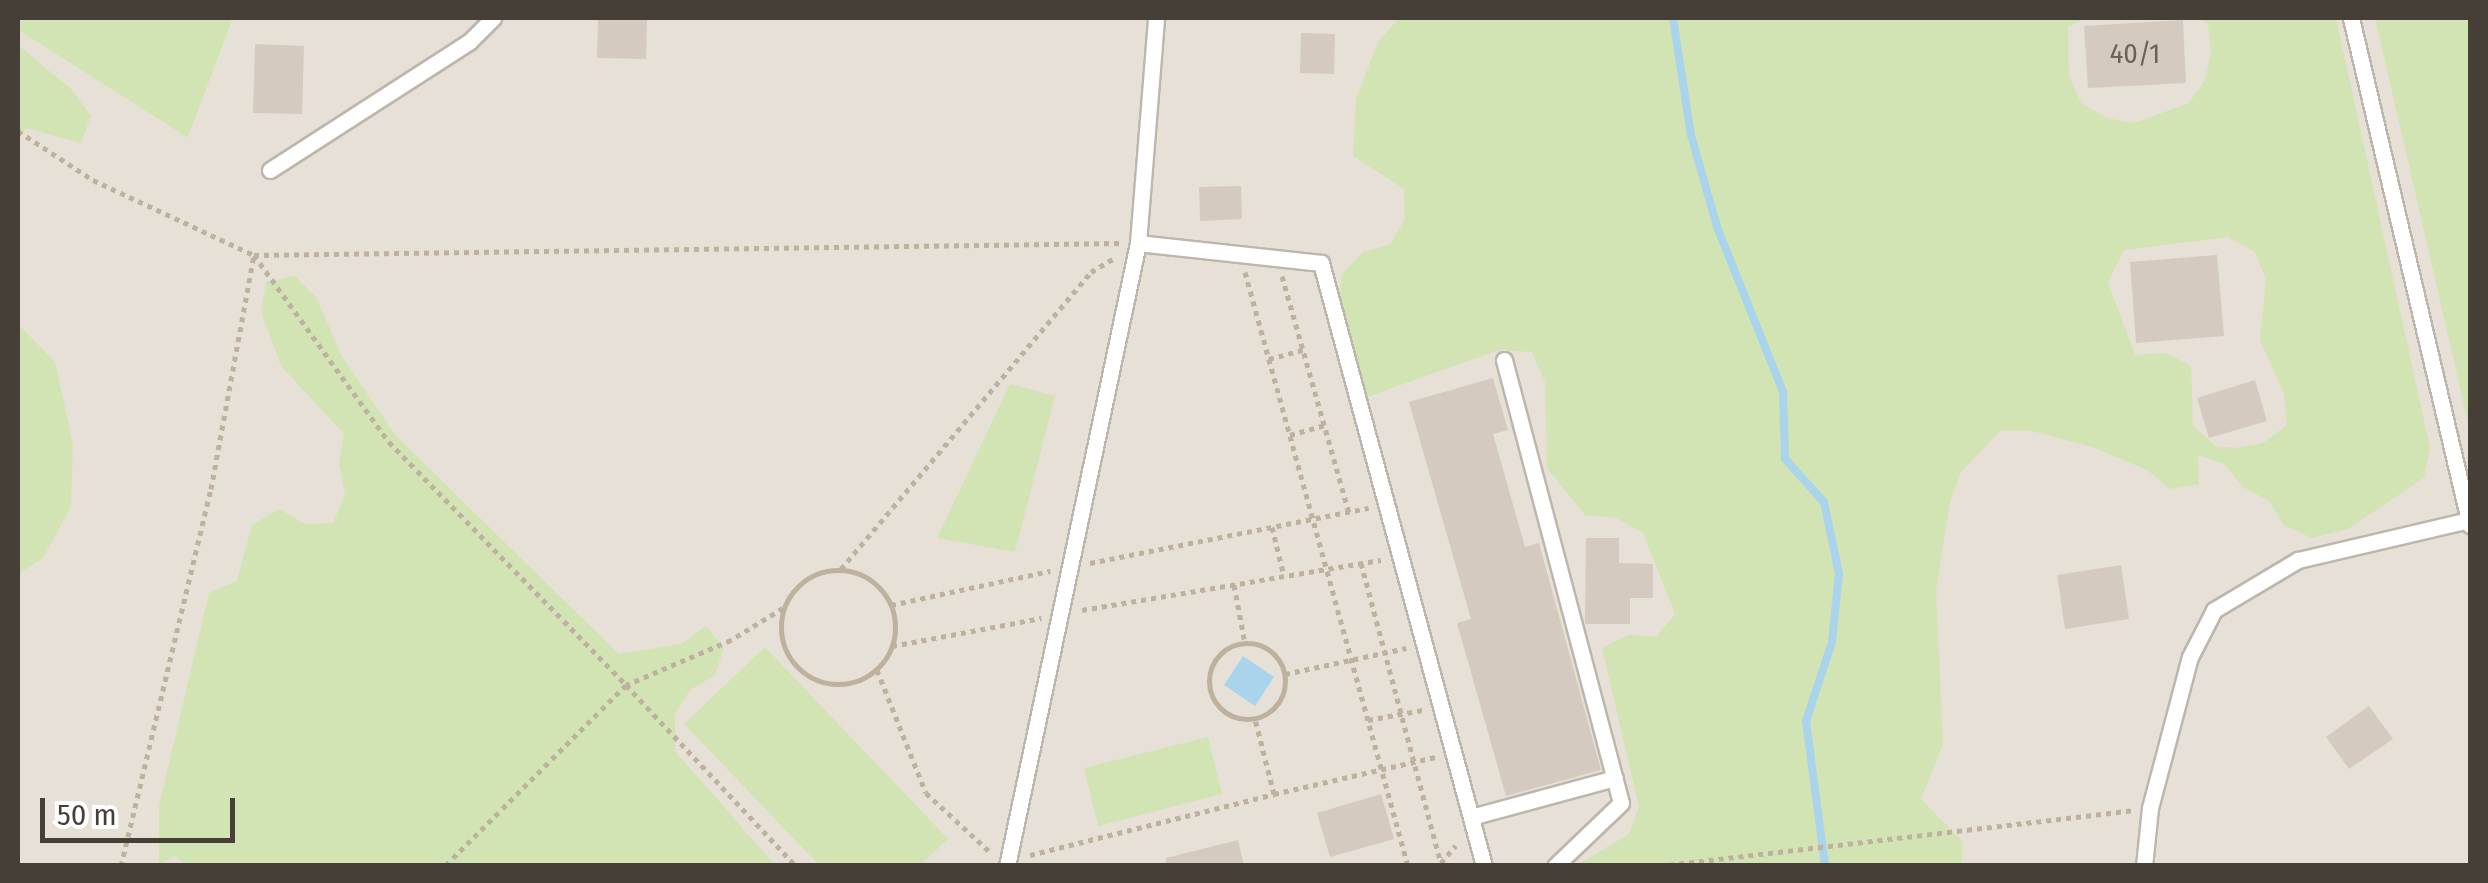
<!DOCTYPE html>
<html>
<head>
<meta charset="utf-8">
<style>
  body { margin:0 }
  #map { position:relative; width:2488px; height:883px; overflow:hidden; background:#f3efe8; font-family:"Fira Sans Condensed",sans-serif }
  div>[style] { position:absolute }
  .residential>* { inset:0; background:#e6e0d7 }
  .green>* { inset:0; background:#d2e4b4 }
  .water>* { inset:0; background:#a9d4eb }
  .stream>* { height:8px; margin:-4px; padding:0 4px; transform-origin:4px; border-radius:4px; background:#a9d4eb }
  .building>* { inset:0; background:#d4cabf }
  .path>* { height:5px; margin-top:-2.5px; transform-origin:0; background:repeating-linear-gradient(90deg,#beb19e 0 5px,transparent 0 10px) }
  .path>.ring { margin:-2.5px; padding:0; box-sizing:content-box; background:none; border:5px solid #beb19e; border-radius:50% }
  .roads { filter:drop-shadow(2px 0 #beb6ac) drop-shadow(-2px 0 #beb6ac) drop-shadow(0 2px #beb6ac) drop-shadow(0 -2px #beb6ac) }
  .lane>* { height:15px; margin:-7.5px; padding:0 7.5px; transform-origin:7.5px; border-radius:7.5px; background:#fff }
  span { translate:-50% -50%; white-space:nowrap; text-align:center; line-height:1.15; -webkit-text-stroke:10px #fff; paint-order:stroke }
  .number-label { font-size:28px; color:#6a6259 }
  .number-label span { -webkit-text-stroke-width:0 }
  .frame { position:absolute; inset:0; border:20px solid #463f37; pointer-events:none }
  .scale { position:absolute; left:40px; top:798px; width:195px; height:45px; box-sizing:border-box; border:5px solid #463f37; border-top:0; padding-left:12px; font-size:30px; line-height:35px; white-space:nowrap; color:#463f37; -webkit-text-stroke:8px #fff; paint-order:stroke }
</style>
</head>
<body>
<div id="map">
  <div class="residential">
    <div style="clip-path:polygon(233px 18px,2470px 18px,2470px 865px,18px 865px,18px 30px,188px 138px)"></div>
  </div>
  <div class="green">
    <div style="clip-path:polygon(18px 18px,233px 18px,188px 138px,18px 30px)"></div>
    <div style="clip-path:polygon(evenodd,1399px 18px,2085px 18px,2068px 27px,2069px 76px,2081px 103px,2107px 118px,2134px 123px,2189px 103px,2205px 80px,2211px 52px,2208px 25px,2201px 18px,2336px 18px,2430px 448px,2424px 478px,2348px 529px,2312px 538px,2284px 525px,2269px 501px,2243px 487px,2224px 464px,2198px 455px,2199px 484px,2170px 489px,2147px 470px,2092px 447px,2032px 431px,2000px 431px,1961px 472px,1950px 502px,1936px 590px,1943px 744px,1921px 799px,1963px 842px,1961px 865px,1577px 865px,1629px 834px,1639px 807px,1602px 648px,1628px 635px,1656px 637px,1675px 614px,1643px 533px,1616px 518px,1585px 515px,1547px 468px,1545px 382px,1532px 352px,1499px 350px,1364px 398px,1339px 302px,1342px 274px,1363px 252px,1391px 244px,1405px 218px,1404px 189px,1353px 156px,1356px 99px,1378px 42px,1399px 18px,2228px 237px,2255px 252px,2266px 280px,2260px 340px,2284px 394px,2287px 425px,2263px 443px,2235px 448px,2216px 446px,2193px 426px,2191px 366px,2166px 353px,2135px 355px,2108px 282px,2124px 250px,2228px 237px)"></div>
    <div style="clip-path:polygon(2375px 18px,2470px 18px,2470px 431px)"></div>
    <div style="clip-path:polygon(18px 45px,71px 89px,91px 116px,81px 143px,26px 128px,18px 139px)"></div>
    <div style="clip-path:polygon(295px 276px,317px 298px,341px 355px,396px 436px,619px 654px,681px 644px,706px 626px,724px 648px,715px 675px,690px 690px,675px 714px,675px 751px,775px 865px,187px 866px,175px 856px,159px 865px,159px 806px,209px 593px,237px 581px,252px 525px,279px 509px,305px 524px,333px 523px,345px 494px,339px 464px,344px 434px,281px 366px,261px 312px,266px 282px)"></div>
    <div style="clip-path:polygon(18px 324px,55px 362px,73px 444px,71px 507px,43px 558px,18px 574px)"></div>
    <div style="clip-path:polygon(1010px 384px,1055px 396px,1015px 552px,937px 538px)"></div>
    <div style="clip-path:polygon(765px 647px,948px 839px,920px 865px,819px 865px,684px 724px)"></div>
    <div style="clip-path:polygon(1208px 737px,1222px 794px,1098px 826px,1084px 768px)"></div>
  </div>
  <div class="water">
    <div style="clip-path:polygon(1243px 656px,1274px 677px,1255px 706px,1224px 685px)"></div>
  </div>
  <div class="stream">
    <div style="left:1673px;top:18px;width:118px;rotate:81.3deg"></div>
    <div style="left:1691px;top:135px;width:96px;rotate:74.2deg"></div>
    <div style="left:1717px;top:227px;width:178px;rotate:68.2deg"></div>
    <div style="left:1783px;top:392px;width:67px;rotate:88.3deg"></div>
    <div style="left:1785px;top:459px;width:58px;rotate:47.8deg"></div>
    <div style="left:1824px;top:502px;width:74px;rotate:78.2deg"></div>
    <div style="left:1839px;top:574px;width:68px;rotate:95.9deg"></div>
    <div style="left:1832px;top:642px;width:83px;rotate:108.2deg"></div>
    <div style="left:1806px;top:721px;width:146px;rotate:82.5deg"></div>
  </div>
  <div class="building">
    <div style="clip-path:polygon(598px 18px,647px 18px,646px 59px,597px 58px)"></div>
    <div style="clip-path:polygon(2183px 20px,2186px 83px,2088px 88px,2084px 26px)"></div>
    <div style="clip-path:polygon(1301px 33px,1335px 34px,1334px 74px,1300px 73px)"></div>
    <div style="clip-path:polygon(255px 44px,304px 46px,302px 114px,253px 113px)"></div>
    <div style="clip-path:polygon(1241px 186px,1242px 219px,1200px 221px,1199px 187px)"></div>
    <div style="clip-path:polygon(2217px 255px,2224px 336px,2136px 343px,2130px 262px)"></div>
    <div style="clip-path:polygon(1493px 378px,1508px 430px,1493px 434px,1525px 547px,1539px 543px,1601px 770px,1506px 796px,1457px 623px,1471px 619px,1409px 402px)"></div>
    <div style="clip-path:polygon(2255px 380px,2267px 421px,2209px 438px,2197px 398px)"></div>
    <div style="clip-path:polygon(1586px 538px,1619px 538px,1619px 563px,1653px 564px,1653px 598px,1630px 598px,1630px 624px,1585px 624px)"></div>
    <div style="clip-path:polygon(2121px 565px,2129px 619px,2065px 629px,2057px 575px)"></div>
    <div style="clip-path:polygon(2369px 706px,2393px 739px,2349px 769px,2326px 737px)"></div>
    <div style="clip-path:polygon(1381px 794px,1394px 839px,1330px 857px,1317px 813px)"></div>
    <div style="clip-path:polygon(1238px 840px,1244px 866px,1166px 866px,1166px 858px)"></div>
  </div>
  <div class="path">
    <div style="left:18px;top:131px;width:90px;rotate:33.2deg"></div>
    <div style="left:93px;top:180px;width:178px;rotate:25deg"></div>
    <div style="left:254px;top:255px;width:866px;rotate:-0.79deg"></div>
    <div style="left:254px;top:255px;width:231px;rotate:54.2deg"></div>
    <div style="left:389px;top:442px;width:339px;rotate:45.7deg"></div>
    <div style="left:626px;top:685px;width:256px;rotate:135deg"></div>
    <div style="left:1245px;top:272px;width:616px;rotate:74.66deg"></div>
    <div style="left:1282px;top:276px;width:245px;rotate:74.2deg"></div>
    <div style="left:1269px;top:359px;width:35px;rotate:-15deg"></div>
    <div style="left:1290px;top:435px;width:35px;rotate:-16deg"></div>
    <div style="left:1272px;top:527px;width:50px;rotate:76.2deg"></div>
    <div style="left:1090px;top:563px;width:284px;rotate:-11.2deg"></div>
    <div style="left:1361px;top:563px;width:310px;rotate:75.1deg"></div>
    <div style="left:841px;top:569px;width:388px;rotate:-49.9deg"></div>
    <div style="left:1091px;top:272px;width:29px;rotate:-31deg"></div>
    <div class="ring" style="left:781px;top:570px;width:109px;height:109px"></div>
    <div style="left:1234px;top:585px;width:59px;rotate:79.3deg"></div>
    <div style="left:891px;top:605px;width:163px;rotate:-12.1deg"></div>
    <div style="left:783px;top:608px;width:61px;rotate:148.4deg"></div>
    <div style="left:731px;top:640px;width:114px;rotate:156.8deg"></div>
    <div style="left:626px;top:685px;width:248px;rotate:46.8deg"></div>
    <div style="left:1082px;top:610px;width:303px;rotate:-9.5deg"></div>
    <div class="ring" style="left:1209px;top:643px;width:71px;height:71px"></div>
    <div style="left:892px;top:646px;width:152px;rotate:-10.6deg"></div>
    <div style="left:877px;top:670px;width:132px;rotate:68.3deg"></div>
    <div style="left:926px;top:793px;width:88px;rotate:42.7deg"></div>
    <div style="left:1285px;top:674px;width:124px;rotate:-12.1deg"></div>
    <div style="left:1368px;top:720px;width:56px;rotate:-10.3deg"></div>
    <div style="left:1274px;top:794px;width:166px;rotate:-12.9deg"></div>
    <div style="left:1030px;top:855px;width:252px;rotate:-14deg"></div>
    <div style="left:1274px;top:794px;width:77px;rotate:-104.2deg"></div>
    <div style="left:1441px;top:863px;width:23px;rotate:-50deg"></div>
    <div style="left:121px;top:866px;width:388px;rotate:-76.6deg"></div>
    <div style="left:211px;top:489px;width:238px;rotate:-79.6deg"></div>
    <div style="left:1659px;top:866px;width:477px;rotate:-6.7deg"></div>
  </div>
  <div class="roads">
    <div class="lane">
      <div style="left:2351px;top:18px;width:521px;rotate:76.79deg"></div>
      <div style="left:270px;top:170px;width:238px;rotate:-32.8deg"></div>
      <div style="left:470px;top:41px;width:33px;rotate:-45deg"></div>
      <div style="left:1138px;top:243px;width:184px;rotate:6.2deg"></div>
      <div style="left:1321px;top:263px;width:625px;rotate:74.87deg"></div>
      <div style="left:1504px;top:360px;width:458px;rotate:75.2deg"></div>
      <div style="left:1621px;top:803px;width:91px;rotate:136.3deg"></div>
      <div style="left:1471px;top:817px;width:149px;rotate:-15.2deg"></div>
      <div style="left:1007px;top:866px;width:637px;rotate:-78.13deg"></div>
      <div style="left:1138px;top:243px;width:226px;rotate:-85.4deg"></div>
      <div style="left:2144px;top:866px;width:58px;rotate:-84.1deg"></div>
      <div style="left:2150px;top:808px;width:156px;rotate:-75.2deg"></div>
      <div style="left:2190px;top:657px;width:53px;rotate:-62.9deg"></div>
      <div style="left:2214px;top:610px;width:98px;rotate:-30.8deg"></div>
      <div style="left:2298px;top:560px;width:175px;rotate:-13.2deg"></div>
    </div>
  </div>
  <div class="number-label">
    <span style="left:2135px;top:54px">40/1</span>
  </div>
  <div class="frame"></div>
  <div class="scale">50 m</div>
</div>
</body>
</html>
